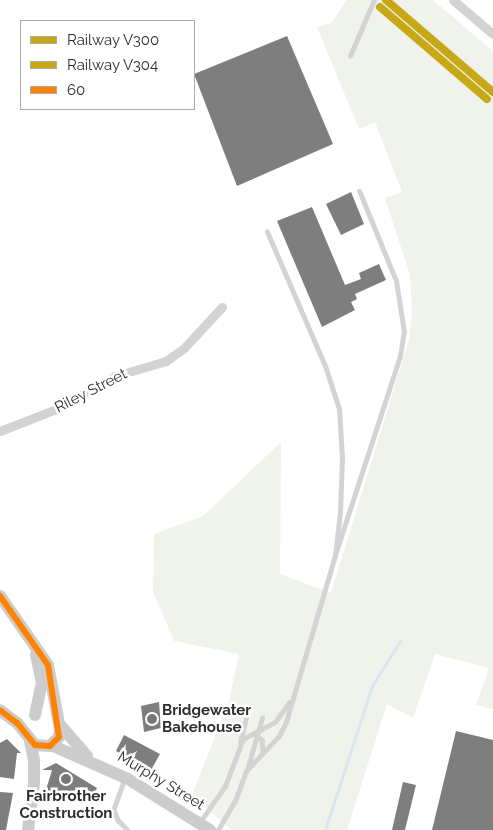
<!DOCTYPE html>
<html>
<head>
<meta charset="utf-8">
<style>
  body { margin:0 }
  #map { position:relative; width:493px; height:830px; overflow:hidden; background:#fff; font-family:Raleway,sans-serif }
  div>[style] { position:absolute }
  .green>* { inset:0; background:#f0f3ec }
  .stream>* { height:2.5px; margin:-1.25px; padding:0 1.25px; transform-origin:1.25px; border-radius:1.25px; background:#dbe5ef }
  .building>* { inset:0; background:#7e7e7e }
  .lane>* { height:4.5px; margin:-2.25px; padding:0 2.25px; transform-origin:2.25px; border-radius:2.25px; background:#d3d3d3 }
  .street>* { height:9px; margin:-4.5px; padding:0 4.5px; transform-origin:4.5px; border-radius:4.5px; background:#d3d3d3 }
  .secondary>* { height:12px; margin:-6px; padding:0 6px; transform-origin:6px; border-radius:6px; background:#ccc }
  .bus-1>* { height:6px; margin:-3px; padding:0 3px; transform-origin:3px; border-radius:3px; background:#ff8200 }
  .rail-1>* { height:8px; margin:-4px; padding:0 4px; transform-origin:4px; border-radius:4px; background:#c7a918 }
  .rail-2>* { height:8px; margin:-4px; padding:0 4px; transform-origin:4px; border-radius:4px; background:#c7a918 }
  .dots>* { width:14px; height:14px; translate:-50% -50%; box-sizing:border-box; border:2px solid #fff; border-radius:50% }
  span { translate:-50% -50%; white-space:nowrap; text-align:center; line-height:1.15; -webkit-text-stroke:5px #fff; paint-order:stroke }
  .street-label { font-size:15px; color:#2e2e2e }
  .poi-label { font-size:15px; color:#2e2e2e; font-weight:700 }
  .left { translate:0 -50%; text-align:left }
  .legend { position:absolute; left:20px; top:20px; width:175px; height:90px; box-sizing:border-box; background:#fff; border:1px solid #ababab; margin:0; padding:6px 9px; list-style:none; font-size:15px; color:#2e2e2e }
  .legend li { display:flex; align-items:center; gap:10px; height:25px }
  .legend b { width:25px; border:1px solid #ababab }
</style>
</head>
<body>
<div id="map">
  <div class="green">
    <div style="clip-path:polygon(347px 0,433px 0,493px 51px,493px 709px,476px 705px,489px 668px,435px 654px,413px 718px,387px 704px,347px 830px,231px 830px,192px 795px,229px 701px,239px 654px,174px 641px,153px 592px,154px 534px,203px 516px,281px 442px,280px 574px,331px 593px,409px 340px,412px 314px,410px 275px,385px 198px,402px 192px,375px 122px,359px 129px,317px 27px,331px 23px)"></div>
  </div>
  <div class="stream">
    <div style="left:325px;top:830px;width:151px;rotate:-71.9deg"></div>
    <div style="left:372px;top:686px;width:53px;rotate:-58.1deg"></div>
  </div>
  <div class="building">
    <div style="clip-path:polygon(287px 36px,333px 144px,237px 186px,194px 74px)"></div>
    <div style="clip-path:polygon(351px 192px,364px 224px,341px 235px,326px 204px)"></div>
    <div style="clip-path:polygon(312px 207px,345px 285px,361px 279px,359px 273px,379px 264px,386px 280px,355px 294px,357px 299px,351px 302px,355px 310px,322px 327px,277px 221px)"></div>
    <div style="clip-path:polygon(159px 702px,161px 728px,144px 732px,141px 706px)"></div>
    <div style="clip-path:polygon(456px 731px,493px 740px,493px 830px,432px 830px)"></div>
    <div style="clip-path:polygon(124px 735px,160px 754px,151px 770px,116px 751px)"></div>
    <div style="clip-path:polygon(7px 739px,21px 753px,17px 753px,14px 779px,0 777px,0 743px)"></div>
    <div style="clip-path:polygon(56px 763px,97px 788px,95px 792px,89px 799px,68px 796px,68px 800px,45px 793px,52px 770px,42px 770px)"></div>
    <div style="clip-path:polygon(403px 782px,416px 785px,405px 830px,392px 830px)"></div>
    <div style="clip-path:polygon(0 792px,13px 793px,6px 830px,0 830px)"></div>
  </div>
  <div class="lane">
    <div style="left:350px;top:56px;width:61px;rotate:-66.8deg"></div>
    <div style="left:336px;top:552px;width:206px;rotate:-71.9deg"></div>
    <div style="left:400px;top:356px;width:24px;rotate:-81deg"></div>
    <div style="left:404px;top:332px;width:52px;rotate:-98.9deg"></div>
    <div style="left:396px;top:281px;width:97px;rotate:-112.3deg"></div>
    <div style="left:256px;top:735px;width:8px;rotate:40deg"></div>
    <div style="left:262px;top:740px;width:11px;rotate:85deg"></div>
    <div style="left:240px;top:742px;width:29px;rotate:-76deg"></div>
    <div style="left:248px;top:767px;width:51px;rotate:-74.1deg"></div>
    <div style="left:125px;top:779px;width:33px;rotate:110deg"></div>
    <div style="left:114px;top:810px;width:11px;rotate:68deg"></div>
    <div style="left:118px;top:820px;width:13px;rotate:45deg"></div>
    <div style="left:200px;top:822px;width:44px;rotate:-55.2deg"></div>
    <div style="left:225px;top:786px;width:50px;rotate:-69deg"></div>
    <div style="left:243px;top:739px;width:36px;rotate:-28deg"></div>
    <div style="left:275px;top:722px;width:24px;rotate:-54deg"></div>
    <div style="left:218px;top:830px;width:34px;rotate:-60deg"></div>
    <div style="left:235px;top:801px;width:32px;rotate:-70deg"></div>
    <div style="left:246px;top:771px;width:48px;rotate:-46.7deg"></div>
    <div style="left:279px;top:736px;width:16px;rotate:-63deg"></div>
    <div style="left:286px;top:722px;width:173px;rotate:-73.6deg"></div>
    <div style="left:335px;top:556px;width:44px;rotate:-83.5deg"></div>
    <div style="left:340px;top:512px;width:54px;rotate:-87.9deg"></div>
    <div style="left:342px;top:458px;width:49px;rotate:-93.5deg"></div>
    <div style="left:339px;top:409px;width:45px;rotate:-108deg"></div>
    <div style="left:325px;top:366px;width:146px;rotate:-113.4deg"></div>
  </div>
  <div class="street">
    <div style="left:453px;top:0;width:52px;rotate:40.4deg"></div>
    <div style="left:0;top:431px;width:60px;rotate:-21.4deg"></div>
    <div style="left:56px;top:409px;width:68px;rotate:-29.2deg"></div>
    <div style="left:115px;top:376px;width:53px;rotate:-16.4deg"></div>
    <div style="left:166px;top:361px;width:22px;rotate:-36deg"></div>
    <div style="left:184px;top:348px;width:56px;rotate:-47.2deg"></div>
  </div>
  <div class="secondary">
    <div style="left:0;top:596px;width:84px;rotate:55.2deg"></div>
    <div style="left:48px;top:665px;width:65px;rotate:79.4deg"></div>
    <div style="left:60px;top:729px;width:8px;rotate:97deg"></div>
    <div style="left:59px;top:737px;width:13px;rotate:135deg"></div>
    <div style="left:50px;top:746px;width:15px;rotate:-176deg"></div>
    <div style="left:35px;top:745px;width:28px;rotate:-129deg"></div>
    <div style="left:17px;top:723px;width:21px;rotate:-143deg"></div>
    <div style="left:35px;top:715px;width:33px;rotate:-78deg"></div>
    <div style="left:42px;top:683px;width:29px;rotate:-102deg"></div>
    <div style="left:60px;top:725px;width:41px;rotate:48.9deg"></div>
    <div style="left:51px;top:745px;width:84px;rotate:23.8deg"></div>
    <div style="left:128px;top:779px;width:97px;rotate:31.9deg"></div>
    <div style="left:28px;top:830px;width:47px;rotate:-82.7deg"></div>
    <div style="left:34px;top:783px;width:23px;rotate:-90deg"></div>
    <div style="left:34px;top:760px;width:19px;rotate:-102deg"></div>
  </div>
  <div class="bus-1">
    <div style="left:0;top:596px;width:84px;rotate:55.2deg"></div>
    <div style="left:48px;top:665px;width:73px;rotate:81.3deg"></div>
    <div style="left:59px;top:737px;width:13px;rotate:135deg"></div>
    <div style="left:50px;top:746px;width:15px;rotate:-176deg"></div>
    <div style="left:35px;top:745px;width:28px;rotate:-129deg"></div>
    <div style="left:17px;top:723px;width:21px;rotate:-143deg"></div>
  </div>
  <div class="rail-1">
    <div style="left:386px;top:0;width:141px;rotate:40.7deg"></div>
  </div>
  <div class="rail-2">
    <div style="left:380px;top:7px;width:141px;rotate:40.7deg"></div>
  </div>
  <div class="dots">
    <div style="left:152px;top:719px;background:#777"></div>
    <div style="left:66px;top:779px;background:#777"></div>
  </div>
  <div class="street-label">
    <span style="left:91px;top:391px;rotate:-27deg">Riley Street</span>
    <span style="left:161px;top:781px;rotate:31deg">Murphy Street</span>
  </div>
  <div class="poi-label">
    <span class="left" style="left:162px;top:719px">Bridgewater<br>Bakehouse</span>
    <span style="left:66px;top:805px">Fairbrother<br>Construction</span>
  </div>
  <ul class="legend">
  <li><b style="height:6px;background:#c7a918"></b>Railway V300</li>
  <li><b style="height:6px;background:#c7a918"></b>Railway V304</li>
  <li><b style="height:6px;background:#ff8200"></b>60</li>
  </ul>
</div>
</body>
</html>
